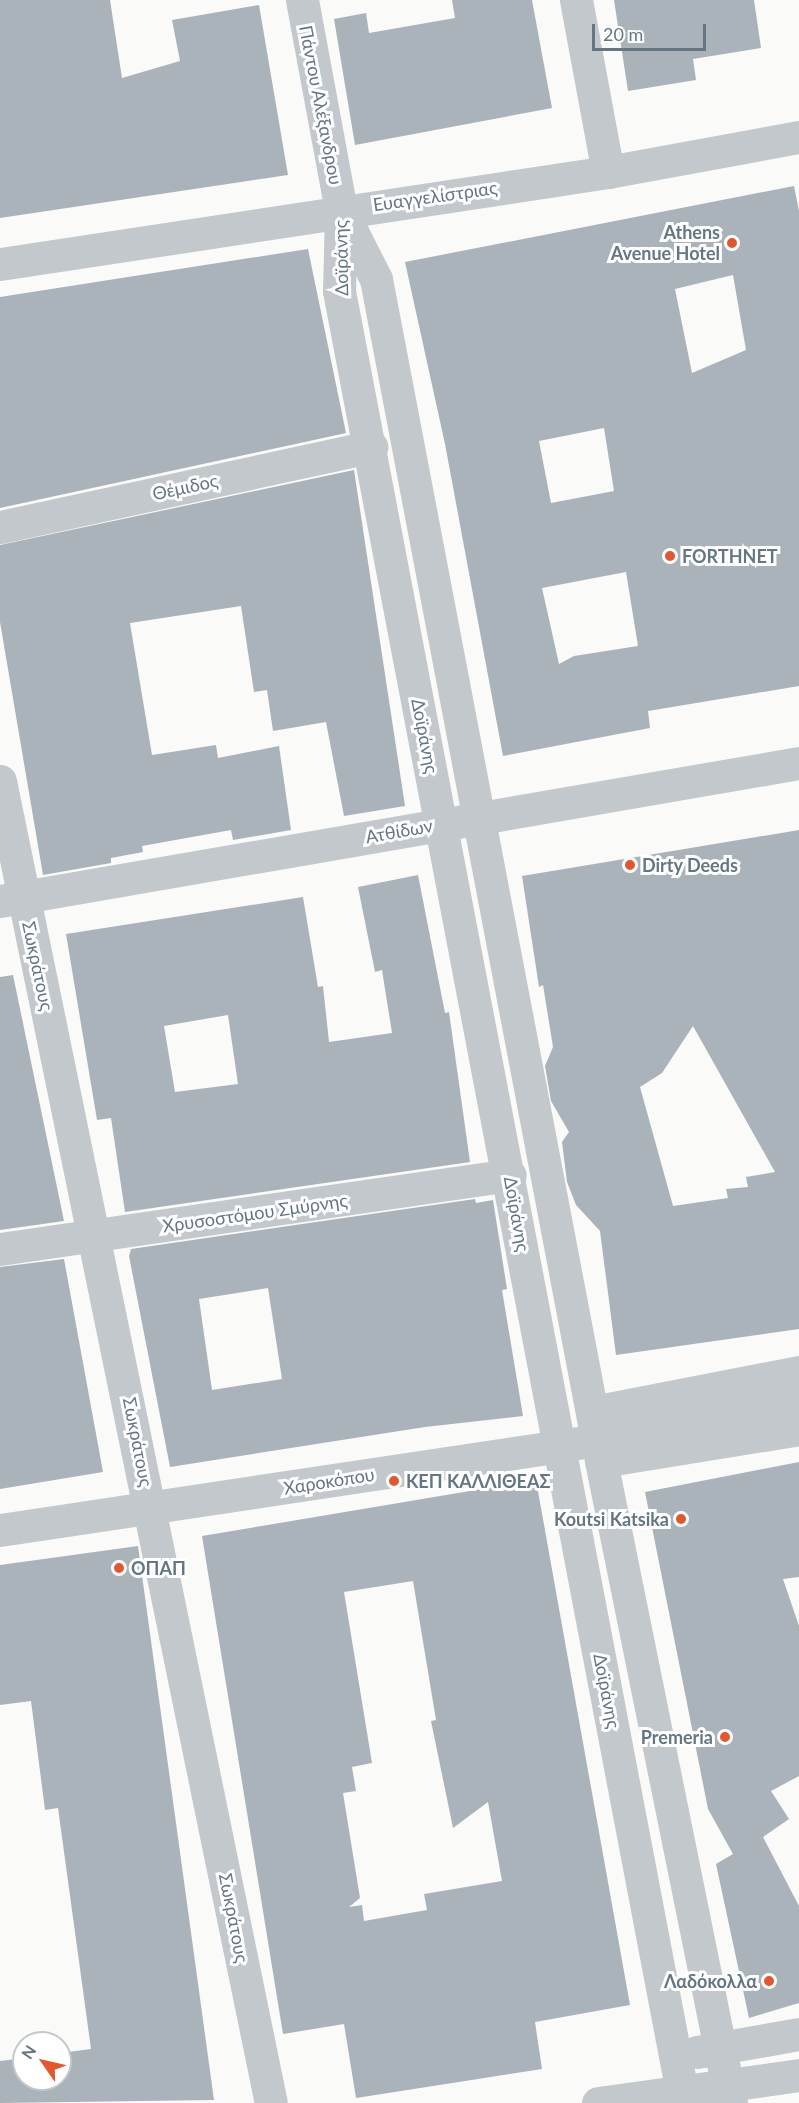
<!DOCTYPE html>
<html>
<head>
<meta charset="utf-8">
<style>
  body { margin:0 }
  #map { position:relative; width:799px; height:2103px; overflow:hidden; background:#fafaf8; font-family:Lato,sans-serif }
  div>[style] { position:absolute }
  .building>* { inset:0; background:#aab3b9 }
  .minor>* { height:33px; margin:-16.5px; padding:0 16.5px; transform-origin:16.5px; border-radius:16.5px; background:#c3c8cc }
  .dots>* { width:16px; height:16px; translate:-50% -50%; box-sizing:border-box; border:3px solid #fff; border-radius:50% }
  span { translate:-50% -50%; white-space:nowrap; text-align:center; line-height:1.15; -webkit-text-stroke:6px #fff; paint-order:stroke }
  .street-label { font-size:18px; color:#657683 }
  .poi-label { font-size:18px; color:#657683; font-weight:700 }
  .right { translate:-100% -50%; text-align:right }
  .left { translate:0 -50%; text-align:left }
  .north { position:absolute; left:12px; top:2031px; width:60px; height:60px; box-sizing:border-box; background:#fff; border:2px solid #c1c8cd; border-radius:50%; rotate:304deg; font-size:16px; font-weight:700; line-height:24px; text-align:center; color:#657683 }
  .north::after { content:''; display:block; margin:auto; width:21px; height:27px; background:#e4572e; clip-path:polygon(50% 0,100% 100%,50% 72%,0 100%) }
  .scale { position:absolute; left:592px; top:24px; width:114px; height:27px; box-sizing:border-box; border:3px solid #657683; border-top:0; padding-left:8px; font-size:18px; line-height:21px; white-space:nowrap; color:#657683; -webkit-text-stroke:4px #fff; paint-order:stroke }
</style>
</head>
<body>
<div id="map">
  <div class="building">
    <div style="clip-path:polygon(0 0,110px 0,122px 78px,180px 61px,172px 20px,259px 5px,288px 175px,0 218px)"></div>
    <div style="clip-path:polygon(452px 0,532px 0,552px 108px,355px 145px,334px 19px,366px 13px,369px 33px,455px 18px)"></div>
    <div style="clip-path:polygon(614px 0,754px 0,761px 48px,693px 59px,696px 80px,628px 91px)"></div>
    <div style="clip-path:polygon(evenodd,794px 186px,799px 211px,799px 686px,648px 711px,650px 728px,503px 756px,445px 444px,405px 262px,794px 186px,733px 275px,746px 350px,692px 373px,675px 289px,733px 275px,794px 186px,604px 428px,614px 491px,551px 503px,539px 441px,604px 428px,794px 186px,626px 572px,638px 646px,574px 656px,559px 664px,542px 588px,626px 572px)"></div>
    <div style="clip-path:polygon(308px 249px,346px 433px,0 508px,0 297px)"></div>
    <div style="clip-path:polygon(354px 470px,405px 806px,344px 816px,326px 722px,273px 731px,267px 690px,254px 692px,241px 606px,130px 623px,152px 755px,216px 745px,218px 758px,279px 746px,291px 830px,233px 840px,231px 830px,142px 846px,143px 852px,111px 858px,111px 863px,43px 875px,0 622px,0 545px)"></div>
    <div style="clip-path:polygon(evenodd,799px 830px,799px 1329px,616px 1355px,600px 1231px,576px 1205px,567px 1182px,562px 1142px,569px 1132px,551px 1101px,545px 1066px,553px 1047px,543px 985px,539px 987px,522px 876px,799px 830px,693px 1026px,775px 1172px,746px 1177px,748px 1187px,726px 1189px,728px 1198px,673px 1206px,640px 1087px,662px 1073px,693px 1026px)"></div>
    <div style="clip-path:polygon(evenodd,418px 875px,445px 1013px,449px 1012px,470px 1162px,125px 1212px,111px 1118px,97px 1120px,66px 934px,303px 897px,318px 987px,323px 986px,329px 1042px,392px 1033px,382px 970px,375px 972px,358px 887px,418px 875px,228px 1015px,238px 1084px,175px 1092px,164px 1026px,228px 1015px)"></div>
    <div style="clip-path:polygon(13px 975px,64px 1221px,0 1230px,0 977px)"></div>
    <div style="clip-path:polygon(evenodd,475px 1199px,476px 1203px,493px 1200px,507px 1289px,502px 1290px,523px 1416px,425px 1427px,170px 1467px,129px 1256px,131px 1249px,475px 1199px,268px 1288px,282px 1379px,212px 1390px,199px 1299px,268px 1288px)"></div>
    <div style="clip-path:polygon(64px 1259px,103px 1472px,0 1489px,0 1267px)"></div>
    <div style="clip-path:polygon(799px 1462px,799px 1577px,783px 1579px,799px 1626px,799px 1776px,771px 1791px,789px 1819px,763px 1837px,799px 1906px,799px 2003px,749px 2018px,716px 1864px,733px 1854px,708px 1809px,645px 1492px)"></div>
    <div style="clip-path:polygon(evenodd,536px 1480px,630px 2005px,535px 2022px,542px 2069px,356px 2098px,344px 2024px,283px 2034px,202px 1536px,536px 1480px,413px 1581px,436px 1720px,431px 1721px,453px 1828px,488px 1802px,502px 1881px,424px 1894px,427px 1910px,364px 1921px,362px 1905px,349px 1907px,360px 1898px,343px 1793px,356px 1791px,352px 1767px,372px 1763px,344px 1592px,413px 1581px)"></div>
    <div style="clip-path:polygon(138px 1546px,214px 2100px,0 2103px,0 2061px,24px 2058px,24px 2079px,60px 2079px,60px 2053px,91px 2049px,58px 1808px,45px 1810px,31px 1701px,0 1705px,0 1565px)"></div>
  </div>
  <div class="minor">
    <div style="left:302px;top:0;width:214px;rotate:79.5deg"></div>
    <div style="left:341px;top:210px;width:81px;rotate:91.4deg"></div>
    <div style="left:339px;top:291px;width:1845px;rotate:79.22deg"></div>
    <div style="left:576px;top:0;width:175px;rotate:79.5deg"></div>
    <div style="left:343px;top:214px;width:73px;rotate:63.1deg"></div>
    <div style="left:376px;top:279px;width:1203px;rotate:79.22deg"></div>
    <div style="left:601px;top:1461px;width:655px;rotate:78.55deg"></div>
    <div style="left:0;top:264px;width:615px;rotate:-8.6deg"></div>
    <div style="left:608px;top:172px;width:194px;rotate:-10.4deg"></div>
    <div style="left:0;top:527px;width:380px;rotate:-12.2deg"></div>
    <div style="left:0;top:781px;width:1349px;rotate:78.42deg"></div>
    <div style="left:0;top:901px;width:811px;rotate:-9.8deg"></div>
    <div style="left:0;top:1249px;width:515px;rotate:-8.26deg"></div>
    <div style="left:593px;top:1412px;width:210px;rotate:-11deg"></div>
    <div style="left:602px;top:1461px;width:200px;rotate:-9.2deg"></div>
    <div style="left:0;top:1530px;width:567px;rotate:-8.52deg"></div>
    <div style="left:561px;top:1446px;width:242px;rotate:-9.8deg"></div>
    <div style="left:697px;top:2052px;width:104px;rotate:-10deg"></div>
    <div style="left:598px;top:2103px;width:203px;rotate:-7.9deg"></div>
  </div>
  <div class="dots">
    <div style="left:732px;top:243px;background:#e4572e"></div>
    <div style="left:670px;top:556px;background:#e4572e"></div>
    <div style="left:630px;top:865px;background:#e4572e"></div>
    <div style="left:394px;top:1481px;background:#e4572e"></div>
    <div style="left:681px;top:1519px;background:#e4572e"></div>
    <div style="left:119px;top:1568px;background:#e4572e"></div>
    <div style="left:725px;top:1737px;background:#e4572e"></div>
    <div style="left:769px;top:1981px;background:#e4572e"></div>
  </div>
  <div class="street-label">
    <span style="left:321px;top:105px;rotate:79deg">Πάντου Αλέξανδρου</span>
    <span style="left:435px;top:196px;rotate:-8deg">Ευαγγελίστριας</span>
    <span style="left:341px;top:258px;rotate:-91deg">Δοϊράνης</span>
    <span style="left:185px;top:487px;rotate:-12deg">Θέμιδος</span>
    <span style="left:425px;top:736px;rotate:79deg">Δοϊράνης</span>
    <span style="left:399px;top:831px;rotate:-10deg">Ατθίδων</span>
    <span style="left:38px;top:966px;rotate:78deg">Σωκράτους</span>
    <span style="left:255px;top:1213px;rotate:-8deg">Χρυσοστόμου Σμύρνης</span>
    <span style="left:517px;top:1214px;rotate:80deg">Δοϊράνης</span>
    <span style="left:138px;top:1442px;rotate:79deg">Σωκράτους</span>
    <span style="left:329px;top:1481px;rotate:-9deg">Χαροκόπου</span>
    <span style="left:607px;top:1691px;rotate:79deg">Δοϊράνης</span>
    <span style="left:234px;top:1918px;rotate:79deg">Σωκράτους</span>
  </div>
  <div class="poi-label">
    <span class="right" style="left:720px;top:243px">Athens<br>Avenue Hotel</span>
    <span class="left" style="left:682px;top:556px">FORTHNET</span>
    <span class="left" style="left:642px;top:865px">Dirty Deeds</span>
    <span class="left" style="left:406px;top:1481px">ΚΕΠ ΚΑΛΛΙΘΕΑΣ</span>
    <span class="right" style="left:669px;top:1519px">Koutsi Katsika</span>
    <span class="left" style="left:131px;top:1568px">ΟΠΑΠ</span>
    <span class="right" style="left:713px;top:1737px">Premeria</span>
    <span class="right" style="left:757px;top:1981px">Λαδόκολλα</span>
  </div>
  <div class="north">N</div>
  <div class="scale">20 m</div>
</div>
</body>
</html>
